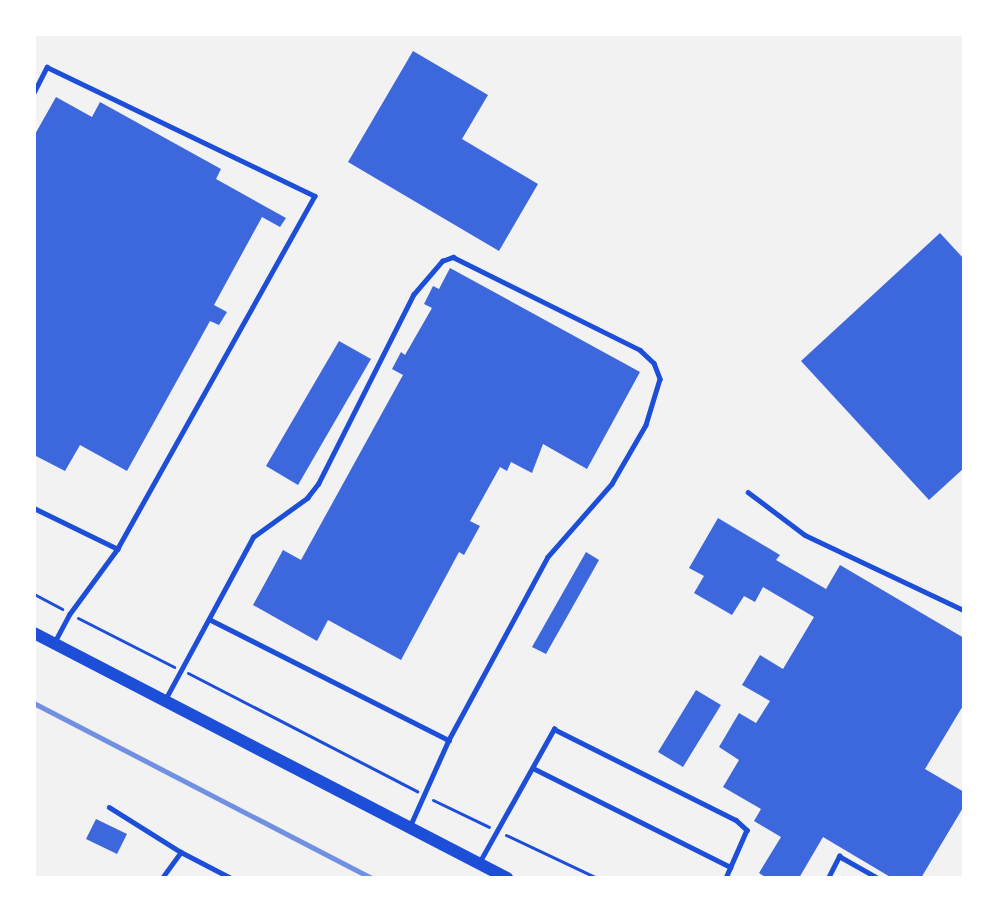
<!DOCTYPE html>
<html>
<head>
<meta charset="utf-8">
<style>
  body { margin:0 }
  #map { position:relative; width:998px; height:912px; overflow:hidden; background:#f2f2f2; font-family:"Archivo Narrow",sans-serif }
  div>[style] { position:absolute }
  .building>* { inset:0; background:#3d67dc }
  .path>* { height:3px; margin:-1.5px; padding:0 1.5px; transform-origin:1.5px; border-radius:1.5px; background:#1d4ed8 }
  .service>* { height:4.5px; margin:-2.25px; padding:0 2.25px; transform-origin:2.25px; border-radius:2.25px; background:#1d4ed8 }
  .secondary>* { height:12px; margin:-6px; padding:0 6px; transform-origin:6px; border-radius:6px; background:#1d4ed8 }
  .rail>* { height:4.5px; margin:-2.25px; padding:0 2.25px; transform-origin:2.25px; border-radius:2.25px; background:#7290e2 }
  span { translate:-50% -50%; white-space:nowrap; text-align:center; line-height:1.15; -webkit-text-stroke:4.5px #fff; paint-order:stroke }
  .frame { position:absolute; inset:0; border:36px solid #fff; pointer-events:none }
</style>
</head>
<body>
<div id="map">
  <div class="building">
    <div style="clip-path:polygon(413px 51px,488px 95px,462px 139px,538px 184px,499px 251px,348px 162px)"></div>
    <div style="clip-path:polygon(56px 97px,92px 117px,100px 102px,221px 169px,216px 179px,286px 218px,280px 227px,262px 217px,214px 305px,227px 312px,219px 325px,210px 321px,127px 471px,80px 445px,65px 471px,34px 455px,34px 136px)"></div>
    <div style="clip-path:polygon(940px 233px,964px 259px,964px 468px,929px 500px,801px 361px)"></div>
    <div style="clip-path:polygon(450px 268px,640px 372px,587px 469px,543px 444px,532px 473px,511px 462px,507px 471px,500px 467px,470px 521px,480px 526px,464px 555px,459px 552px,401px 660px,328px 620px,317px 641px,253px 605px,283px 550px,301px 560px,403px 375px,392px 369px,401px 352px,405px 355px,432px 308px,424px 304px,433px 286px,439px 289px)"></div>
    <div style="clip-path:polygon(339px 341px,371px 359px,298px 485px,266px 466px)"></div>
    <div style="clip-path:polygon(718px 518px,780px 555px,776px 560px,826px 589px,840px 565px,964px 638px,964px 704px,925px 769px,964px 792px,964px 806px,921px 878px,892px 878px,823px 837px,799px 878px,767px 878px,759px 873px,781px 837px,754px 821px,761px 809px,723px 787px,739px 760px,719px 747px,739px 713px,756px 723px,770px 701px,742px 685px,760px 655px,783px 669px,814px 617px,763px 587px,755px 602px,744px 596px,732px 615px,694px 593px,704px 576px,689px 568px)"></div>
    <div style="clip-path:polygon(586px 552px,599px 560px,546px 654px,532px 647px)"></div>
    <div style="clip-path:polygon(696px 690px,721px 705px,683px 767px,658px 752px)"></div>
    <div style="clip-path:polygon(96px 819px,127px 834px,117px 854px,86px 839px)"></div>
  </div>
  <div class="path">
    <div style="left:34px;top:594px;width:32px;rotate:28deg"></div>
    <div style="left:78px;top:618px;width:108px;rotate:27deg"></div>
    <div style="left:188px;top:673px;width:258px;rotate:27.3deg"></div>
    <div style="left:433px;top:800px;width:62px;rotate:25.7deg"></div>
    <div style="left:506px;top:835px;width:101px;rotate:25.3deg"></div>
  </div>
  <div class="service">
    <div style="left:34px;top:92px;width:28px;rotate:-63deg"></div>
    <div style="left:47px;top:67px;width:297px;rotate:25.7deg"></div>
    <div style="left:315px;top:196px;width:404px;rotate:119.2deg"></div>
    <div style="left:118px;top:549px;width:81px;rotate:126.4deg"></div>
    <div style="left:70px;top:614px;width:32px;rotate:118deg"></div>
    <div style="left:748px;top:492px;width:71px;rotate:37deg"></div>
    <div style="left:805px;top:535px;width:176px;rotate:25.3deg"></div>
    <div style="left:34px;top:508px;width:93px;rotate:26deg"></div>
    <div style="left:209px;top:619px;width:269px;rotate:26.8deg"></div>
    <div style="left:166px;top:698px;width:183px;rotate:-61.6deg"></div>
    <div style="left:253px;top:537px;width:67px;rotate:-35.8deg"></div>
    <div style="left:307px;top:498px;width:18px;rotate:-52deg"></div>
    <div style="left:318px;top:484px;width:212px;rotate:-63.3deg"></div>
    <div style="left:413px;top:295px;width:45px;rotate:-49.5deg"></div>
    <div style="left:442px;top:261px;width:12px;rotate:-20deg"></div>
    <div style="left:453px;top:257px;width:209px;rotate:26.4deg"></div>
    <div style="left:640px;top:350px;width:19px;rotate:43deg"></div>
    <div style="left:654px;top:363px;width:17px;rotate:69deg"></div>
    <div style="left:660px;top:379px;width:48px;rotate:106.9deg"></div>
    <div style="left:646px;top:425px;width:68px;rotate:120deg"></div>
    <div style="left:612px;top:484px;width:97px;rotate:131.2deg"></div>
    <div style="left:548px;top:557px;width:208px;rotate:118.4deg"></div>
    <div style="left:449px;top:740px;width:95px;rotate:114.1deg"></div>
    <div style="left:533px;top:768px;width:221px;rotate:26.6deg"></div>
    <div style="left:109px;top:807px;width:85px;rotate:32deg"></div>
    <div style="left:479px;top:863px;width:154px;rotate:-60.8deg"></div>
    <div style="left:554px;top:729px;width:203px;rotate:26.6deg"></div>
    <div style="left:736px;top:820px;width:15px;rotate:42deg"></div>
    <div style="left:747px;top:830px;width:52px;rotate:113.6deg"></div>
    <div style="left:162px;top:878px;width:32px;rotate:-54deg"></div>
    <div style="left:181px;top:852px;width:56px;rotate:27.5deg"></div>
    <div style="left:828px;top:878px;width:25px;rotate:-63deg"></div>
    <div style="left:839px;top:856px;width:45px;rotate:29.4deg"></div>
  </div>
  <div class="secondary">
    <div style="left:34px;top:633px;width:533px;rotate:27.38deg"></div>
  </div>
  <div class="rail">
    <div style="left:34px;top:703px;width:380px;rotate:27.4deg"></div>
  </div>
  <div class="frame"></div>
</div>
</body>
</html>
